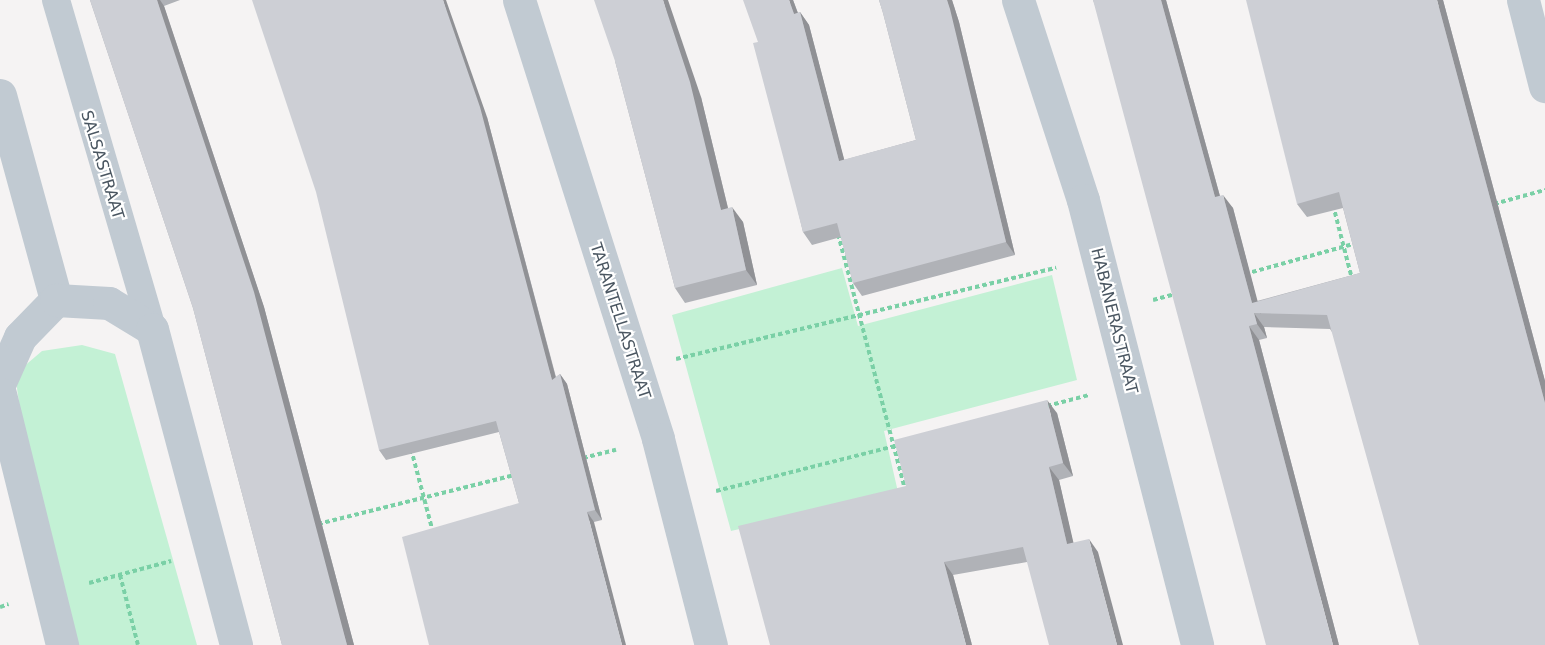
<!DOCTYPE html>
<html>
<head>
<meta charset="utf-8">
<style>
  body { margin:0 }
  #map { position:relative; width:1545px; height:645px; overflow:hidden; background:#f5f3f3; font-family:"DejaVu Sans",sans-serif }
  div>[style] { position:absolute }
  .green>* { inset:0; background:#c3f1d5 }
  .path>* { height:4px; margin-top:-2px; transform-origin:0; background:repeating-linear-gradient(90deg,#7ad0a6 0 4.5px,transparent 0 7.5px) }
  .lane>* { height:28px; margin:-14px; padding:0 14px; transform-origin:14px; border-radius:14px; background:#c1cad2 }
  .street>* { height:33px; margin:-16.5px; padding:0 16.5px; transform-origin:16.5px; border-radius:16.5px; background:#c1cad2 }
  .wall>* { inset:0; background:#b0b2b7 }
  .shaded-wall>* { inset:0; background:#909195 }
  .building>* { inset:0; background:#cdcfd5 }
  span { translate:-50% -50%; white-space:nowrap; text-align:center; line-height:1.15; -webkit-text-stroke:4.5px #fff; paint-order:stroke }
  .street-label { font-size:16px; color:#4a5661 }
</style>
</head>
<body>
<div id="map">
  <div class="green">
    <div style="clip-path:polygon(842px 268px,858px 326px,1052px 275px,1077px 380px,884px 431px,898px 492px,731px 531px,672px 315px)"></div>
    <div style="clip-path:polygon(82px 345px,115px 354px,197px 645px,74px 645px,28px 466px,15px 374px,42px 351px)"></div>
  </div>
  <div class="path">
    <div style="left:1494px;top:204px;width:53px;rotate:-15.4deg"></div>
    <div style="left:1333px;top:205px;width:76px;rotate:75.6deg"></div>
    <div style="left:838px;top:234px;width:265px;rotate:75.3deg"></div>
    <div style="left:1245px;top:274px;width:116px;rotate:-15.5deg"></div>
    <div style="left:1153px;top:300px;width:23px;rotate:-15deg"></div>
    <div style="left:676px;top:359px;width:391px;rotate:-13.5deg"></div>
    <div style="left:1047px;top:406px;width:43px;rotate:-14.7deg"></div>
    <div style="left:411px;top:449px;width:86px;rotate:75.2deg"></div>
    <div style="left:583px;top:458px;width:34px;rotate:-14deg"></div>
    <div style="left:716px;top:491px;width:185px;rotate:-14.1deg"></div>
    <div style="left:318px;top:524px;width:203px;rotate:-14deg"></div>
    <div style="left:120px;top:575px;width:72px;rotate:75.6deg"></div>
    <div style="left:89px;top:583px;width:85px;rotate:-15deg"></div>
    <div style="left:0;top:607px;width:9px;rotate:-18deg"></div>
  </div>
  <div class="lane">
    <div style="left:56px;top:0;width:343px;rotate:73.7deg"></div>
  </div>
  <div class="street">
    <div style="left:519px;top:0;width:460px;rotate:72.4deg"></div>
    <div style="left:658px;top:439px;width:213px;rotate:75.6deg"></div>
    <div style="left:1018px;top:0;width:210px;rotate:72deg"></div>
    <div style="left:1083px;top:200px;width:459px;rotate:75.6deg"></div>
    <div style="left:1523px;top:0;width:89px;rotate:75.7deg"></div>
    <div style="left:0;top:95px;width:213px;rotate:74.7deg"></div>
    <div style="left:0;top:382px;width:49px;rotate:-66deg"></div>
    <div style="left:20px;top:337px;width:52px;rotate:-45.8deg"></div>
    <div style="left:56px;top:300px;width:53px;rotate:3.2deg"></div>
    <div style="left:109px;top:303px;width:50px;rotate:31.2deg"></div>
    <div style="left:152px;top:329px;width:327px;rotate:75.1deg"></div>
    <div style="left:0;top:394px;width:259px;rotate:76.1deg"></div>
  </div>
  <div class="wall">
    <div style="clip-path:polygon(90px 0,180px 0,164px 6px,264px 307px,354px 645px,282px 645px,193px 308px)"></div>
    <div style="clip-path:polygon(793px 0,798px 13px,800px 12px,809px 25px,844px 160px,916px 140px,883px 13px,879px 0,952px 0,959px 22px,1015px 255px,862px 296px,853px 283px,841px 237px,812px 245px,803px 232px,758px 42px)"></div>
    <div style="clip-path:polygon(1093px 0,1166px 0,1220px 196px,1233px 208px,1257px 301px,1360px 273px,1343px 208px,1307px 217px,1297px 204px,1443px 0,1545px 381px,1545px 645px,1330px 329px,1264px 327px,1267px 338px,1259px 340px,1339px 645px)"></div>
    <div style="clip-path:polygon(615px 61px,701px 97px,728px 208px,743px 222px,757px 285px,685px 303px,675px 288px)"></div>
    <div style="clip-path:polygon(487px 117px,556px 377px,560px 374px,567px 384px,602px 520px,594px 522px,519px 503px,499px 432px,386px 460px,379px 450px)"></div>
    <div style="clip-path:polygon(1057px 413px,1073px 476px,1059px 480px,1073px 543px,1098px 552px,1027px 562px,953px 575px,972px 645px,906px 486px)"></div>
  </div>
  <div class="shaded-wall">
    <div style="clip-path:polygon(157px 0,160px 0,164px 6px,264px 307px,354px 645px,347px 645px)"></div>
    <div style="clip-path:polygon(443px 0,446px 0,487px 117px,559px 390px,552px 380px)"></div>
    <div style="clip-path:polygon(663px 0,668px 0,701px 97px,732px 225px,721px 210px)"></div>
    <div style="clip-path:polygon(789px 0,793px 0,803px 27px,794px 14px)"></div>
    <div style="clip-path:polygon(947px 0,952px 0,959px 22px,1015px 255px,1006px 242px)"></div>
    <div style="clip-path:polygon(1161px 0,1166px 0,1224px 211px,1215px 197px)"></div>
    <div style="clip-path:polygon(1437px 0,1443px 0,1545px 381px,1545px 403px)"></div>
    <div style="clip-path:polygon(800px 12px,809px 25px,848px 174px,839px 161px)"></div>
    <div style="clip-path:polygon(1223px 195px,1233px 208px,1261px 314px,1252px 303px)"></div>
    <div style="clip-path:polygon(732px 207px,743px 222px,757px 285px,746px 270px)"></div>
    <div style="clip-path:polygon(1254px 313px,1264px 327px,1267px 338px,1257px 324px)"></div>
    <div style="clip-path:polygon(1249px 326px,1259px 340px,1339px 645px,1333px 645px)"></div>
    <div style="clip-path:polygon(560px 374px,567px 384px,602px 520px,595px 510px)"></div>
    <div style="clip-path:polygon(1047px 400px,1057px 413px,1073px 476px,1063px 463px)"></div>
    <div style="clip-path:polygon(1049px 467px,1059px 480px,1077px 558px,1067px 544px)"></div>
    <div style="clip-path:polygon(587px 512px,594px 522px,626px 645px,622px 645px)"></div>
    <div style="clip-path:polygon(1089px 539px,1098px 552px,1123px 645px,1117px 645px)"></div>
    <div style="clip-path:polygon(944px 562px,953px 575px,972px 645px,966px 645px)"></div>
  </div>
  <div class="building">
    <div style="clip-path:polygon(90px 0,157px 0,254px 292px,347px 645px,282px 645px,193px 308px)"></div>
    <div style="clip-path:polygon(252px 0,443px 0,480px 107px,552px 380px,560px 374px,595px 510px,587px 512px,622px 645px,429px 645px,402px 537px,519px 503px,496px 421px,379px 450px,316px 192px)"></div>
    <div style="clip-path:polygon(594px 0,663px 0,690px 82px,721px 210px,732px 207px,746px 270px,675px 288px,615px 61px)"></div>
    <div style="clip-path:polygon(743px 0,789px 0,794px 14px,800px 12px,839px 161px,916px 140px,883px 13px,879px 0,947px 0,950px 9px,1006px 242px,853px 283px,837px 223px,803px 232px,753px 43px,758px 42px)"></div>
    <div style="clip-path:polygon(1093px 0,1161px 0,1215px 197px,1223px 195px,1252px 303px,1360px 273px,1339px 192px,1297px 204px,1246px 0,1437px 0,1545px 403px,1545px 645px,1419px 645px,1327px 315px,1254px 313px,1257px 324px,1249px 326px,1333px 645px,1266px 645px)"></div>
    <div style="clip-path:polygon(1047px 400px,1063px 463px,1049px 467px,1067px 544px,1089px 539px,1117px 645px,1049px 645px,1023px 547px,944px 562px,966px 645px,770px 645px,738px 526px,906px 486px,894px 440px)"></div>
  </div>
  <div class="street-label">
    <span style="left:102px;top:165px;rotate:73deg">SALSASTRAAT</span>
    <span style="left:620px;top:321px;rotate:72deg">TARANTELLASTRAAT</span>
    <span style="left:1114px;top:321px;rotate:76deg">HABANERASTRAAT</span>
  </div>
</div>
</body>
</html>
